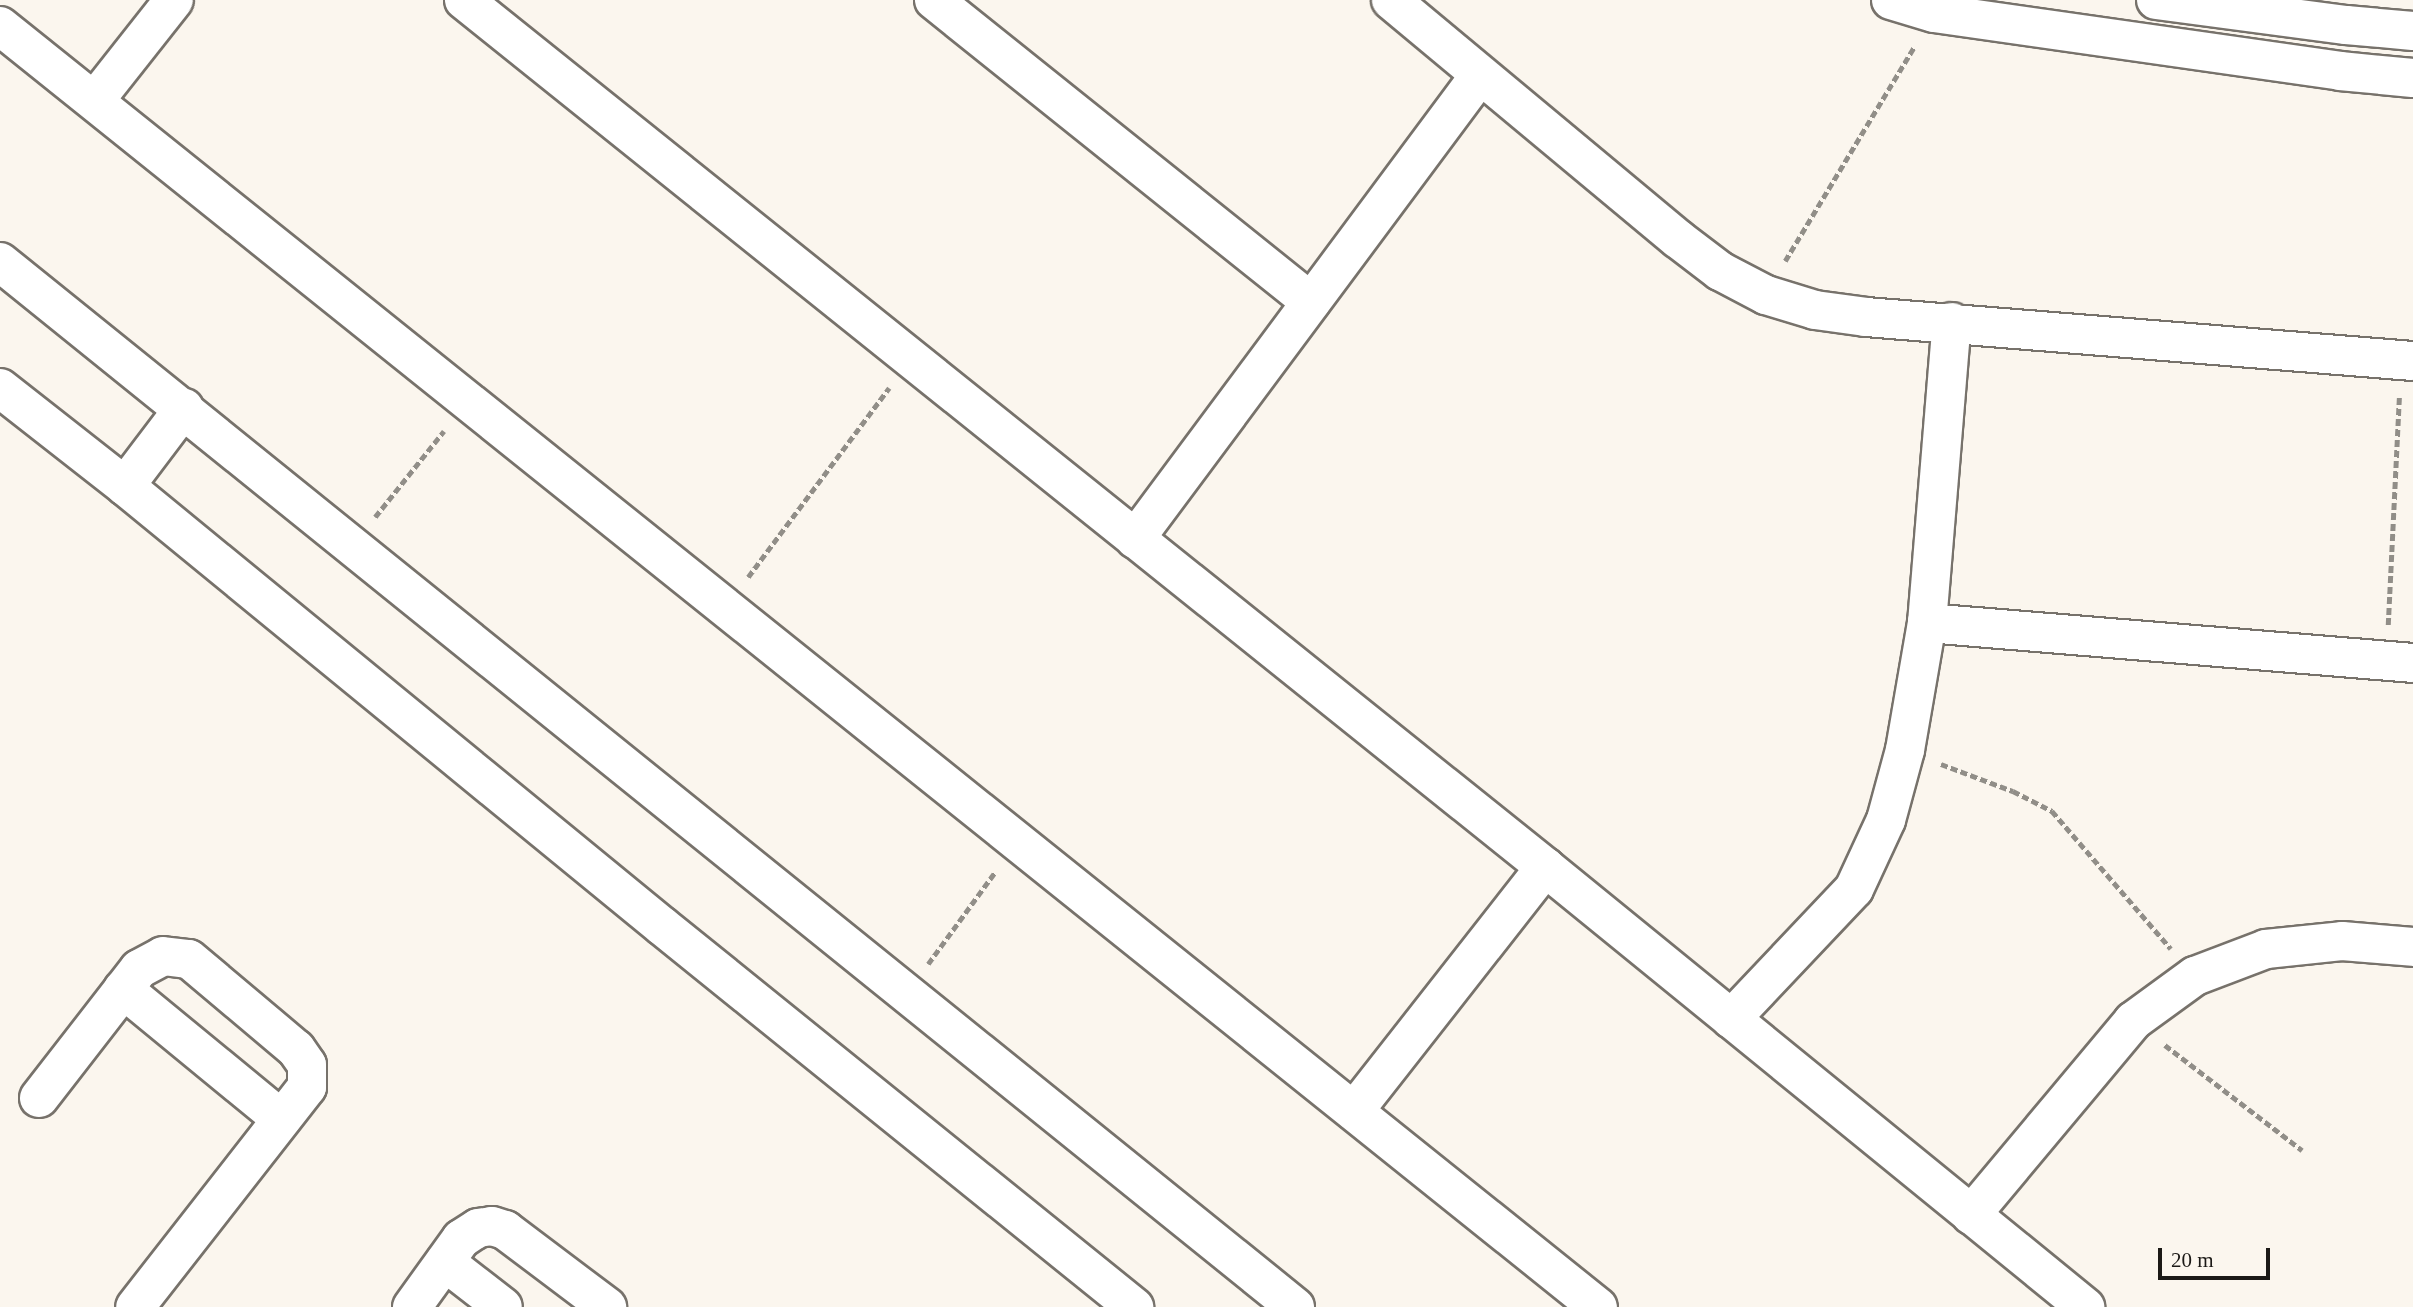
<!DOCTYPE html>
<html>
<head>
<meta charset="utf-8">
<style>
  body { margin:0 }
  #map { position:relative; width:2413px; height:1307px; overflow:hidden; background:#fbf6ee; font-family:Georgia,serif }
  div>[style] { position:absolute }
  .path>* { height:4.5px; margin-top:-2.25px; transform-origin:0; background:repeating-linear-gradient(90deg,#918e88 0 7px,transparent 0 10.5px) }
  .roads { filter:drop-shadow(2px 0 #77726b) drop-shadow(-2px 0 #77726b) drop-shadow(0 2px #77726b) drop-shadow(0 -2px #77726b) }
  .minor>* { height:38px; margin:-19px; padding:0 19px; transform-origin:19px; border-radius:19px; background:#fff }
  span { translate:-50% -50%; white-space:nowrap; text-align:center; line-height:1.15; -webkit-text-stroke:5px #fbf6ee; paint-order:stroke }
  .scale { position:absolute; left:2158px; top:1248px; width:112px; height:32px; box-sizing:border-box; border:4px solid #1b1916; border-top:0; padding-left:9px; font-size:21px; line-height:24px; white-space:nowrap; color:#1b1916; -webkit-text-stroke:5px #fbf6ee; paint-order:stroke }
</style>
</head>
<body>
<div id="map">
  <div class="path">
    <div style="left:1785px;top:261px;width:250px;rotate:-58.9deg"></div>
    <div style="left:375px;top:517px;width:110px;rotate:-51.3deg"></div>
    <div style="left:748px;top:577px;width:236px;rotate:-53.3deg"></div>
    <div style="left:2388px;top:625px;width:229px;rotate:-87.2deg"></div>
    <div style="left:1941px;top:764px;width:77px;rotate:20.6deg"></div>
    <div style="left:2013px;top:791px;width:44px;rotate:27.1deg"></div>
    <div style="left:2052px;top:811px;width:182px;rotate:49.2deg"></div>
    <div style="left:928px;top:964px;width:114px;rotate:-53.9deg"></div>
    <div style="left:2165px;top:1045px;width:173px;rotate:37.5deg"></div>
  </div>
  <div class="roads">
    <div class="minor">
      <div style="left:464px;top:0;width:1386px;rotate:38.73deg"></div>
      <div style="left:1545px;top:867px;width:697px;rotate:39.17deg"></div>
      <div style="left:934px;top:0;width:483px;rotate:38.7deg"></div>
      <div style="left:1391px;top:0;width:373px;rotate:39.8deg"></div>
      <div style="left:1678px;top:239px;width:53px;rotate:37.3deg"></div>
      <div style="left:1720px;top:271px;width:52px;rotate:27.6deg"></div>
      <div style="left:1766px;top:295px;width:51px;rotate:17deg"></div>
      <div style="left:1815px;top:310px;width:51px;rotate:7.8deg"></div>
      <div style="left:1866px;top:317px;width:549px;rotate:4.6deg"></div>
      <div style="left:1891px;top:0;width:45px;rotate:16.8deg"></div>
      <div style="left:1934px;top:13px;width:410px;rotate:8.1deg"></div>
      <div style="left:2340px;top:71px;width:73px;rotate:5.5deg"></div>
      <div style="left:2156px;top:0;width:192px;rotate:7.5deg"></div>
      <div style="left:2346px;top:25px;width:67px;rotate:5.1deg"></div>
      <div style="left:0;top:26px;width:2048px;rotate:38.72deg"></div>
      <div style="left:95px;top:100px;width:127px;rotate:-51.7deg"></div>
      <div style="left:0;top:262px;width:1664px;rotate:38.9deg"></div>
      <div style="left:0;top:388px;width:159px;rotate:38.1deg"></div>
      <div style="left:125px;top:486px;width:694px;rotate:39.33deg"></div>
      <div style="left:662px;top:926px;width:607px;rotate:38.91deg"></div>
      <div style="left:125px;top:486px;width:98px;rotate:-52.9deg"></div>
      <div style="left:1135px;top:539px;width:578px;rotate:-53.37deg"></div>
      <div style="left:1927px;top:623px;width:488px;rotate:4.7deg"></div>
      <div style="left:123px;top:989px;width:205px;rotate:39.4deg"></div>
      <div style="left:1731px;top:1019px;width:179px;rotate:-46.6deg"></div>
      <div style="left:1854px;top:889px;width:76px;rotate:-65.1deg"></div>
      <div style="left:1886px;top:820px;width:73px;rotate:-74.8deg"></div>
      <div style="left:1905px;top:750px;width:129px;rotate:-80.2deg"></div>
      <div style="left:1927px;top:623px;width:302px;rotate:-85.3deg"></div>
      <div style="left:39px;top:1098px;width:163px;rotate:-52.2deg"></div>
      <div style="left:139px;top:969px;width:27px;rotate:-28deg"></div>
      <div style="left:163px;top:956px;width:26px;rotate:7deg"></div>
      <div style="left:189px;top:959px;width:140px;rotate:40.1deg"></div>
      <div style="left:296px;top:1049px;width:19px;rotate:55deg"></div>
      <div style="left:307px;top:1065px;width:22px;rotate:90deg"></div>
      <div style="left:307px;top:1087px;width:279px;rotate:128deg"></div>
      <div style="left:1354px;top:1111px;width:310px;rotate:-51.9deg"></div>
      <div style="left:1971px;top:1215px;width:253px;rotate:-50.1deg"></div>
      <div style="left:2133px;top:1021px;width:77px;rotate:-36deg"></div>
      <div style="left:2195px;top:976px;width:76px;rotate:-20.8deg"></div>
      <div style="left:2266px;top:949px;width:76px;rotate:-6deg"></div>
      <div style="left:2342px;top:941px;width:71px;rotate:4.8deg"></div>
      <div style="left:445px;top:1262px;width:73px;rotate:37.8deg"></div>
      <div style="left:412px;top:1307px;width:84px;rotate:-54.2deg"></div>
      <div style="left:461px;top:1239px;width:20px;rotate:-33deg"></div>
      <div style="left:478px;top:1228px;width:14px;rotate:-8deg"></div>
      <div style="left:492px;top:1226px;width:14px;rotate:17deg"></div>
      <div style="left:505px;top:1230px;width:128px;rotate:37deg"></div>
    </div>
  </div>
  <div class="scale">20 m</div>
</div>
</body>
</html>
